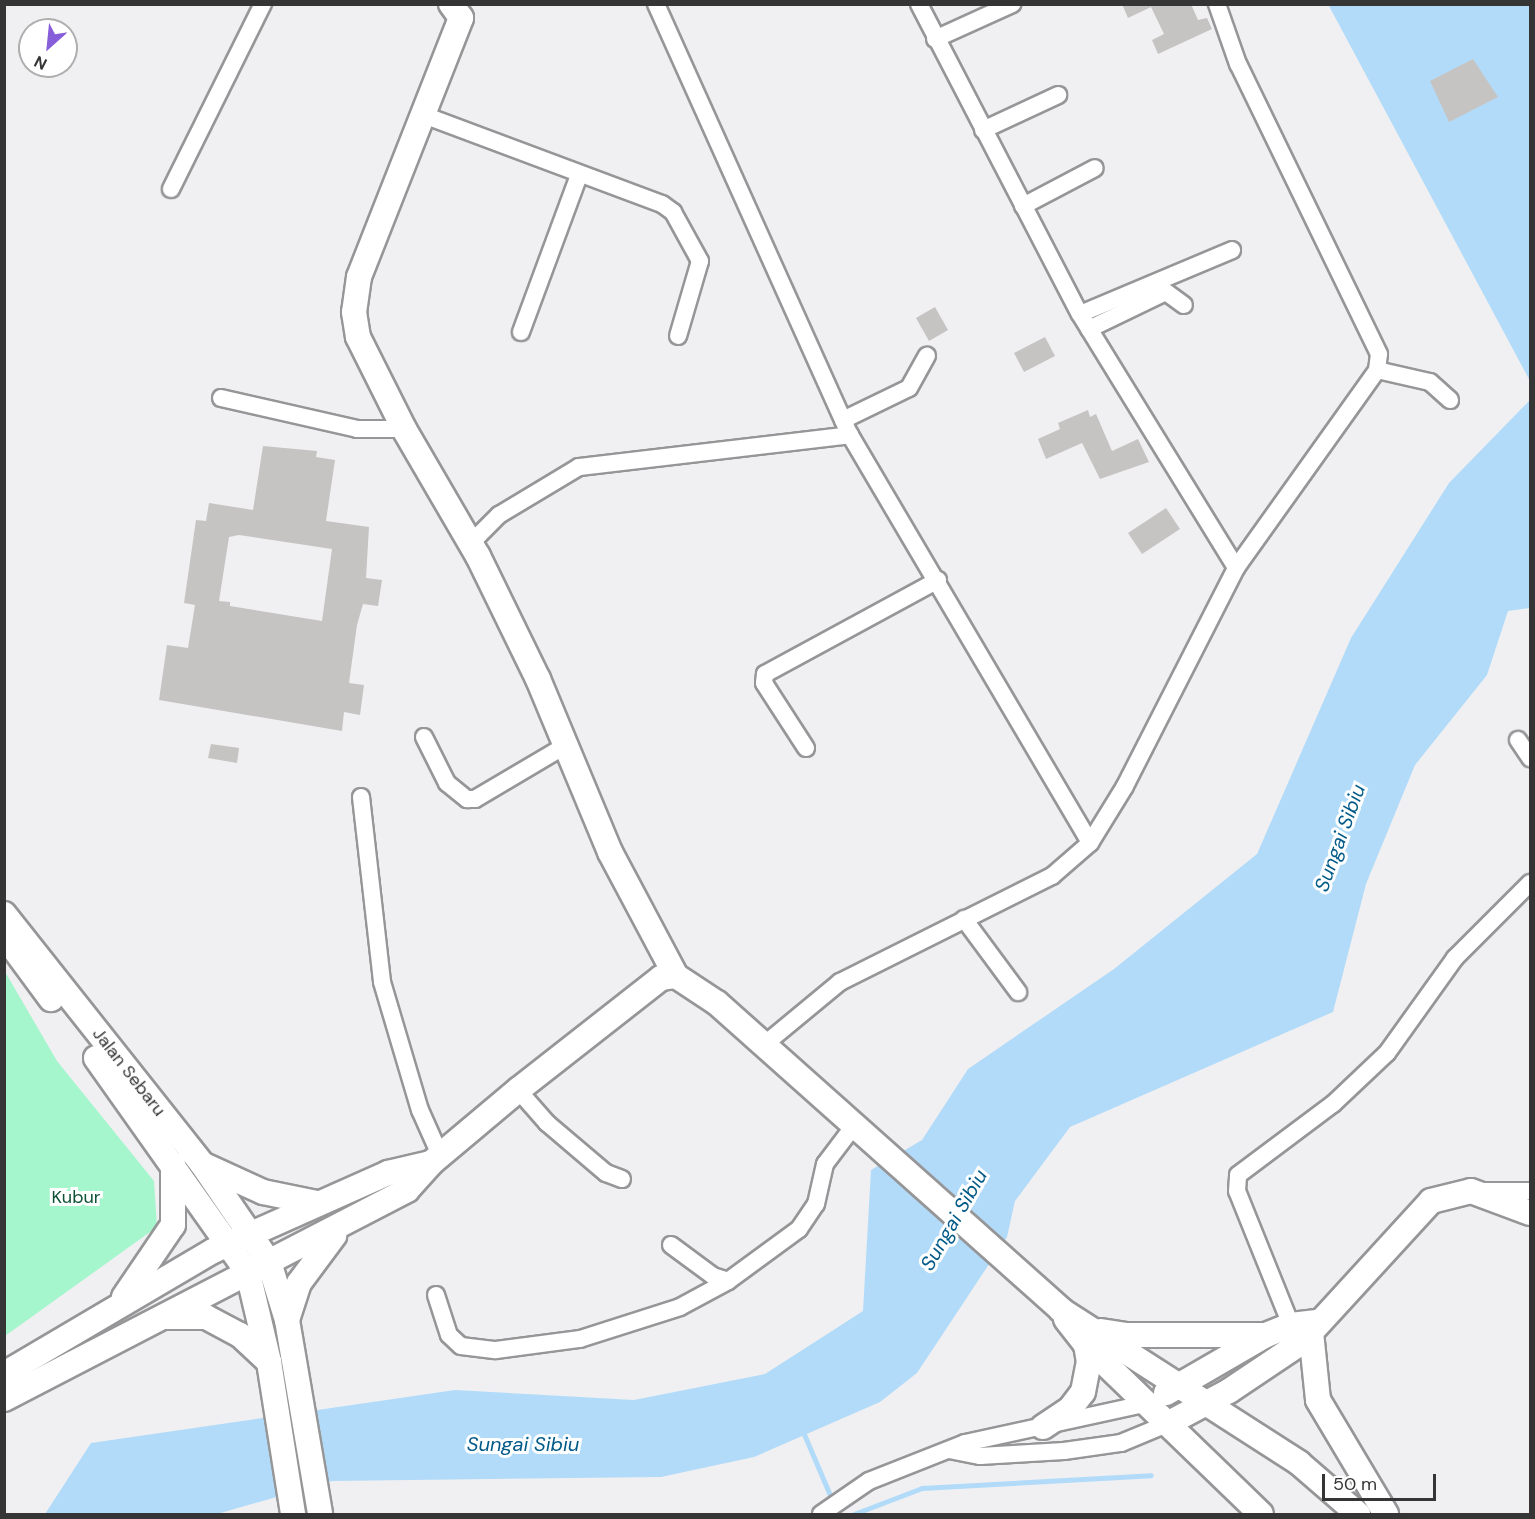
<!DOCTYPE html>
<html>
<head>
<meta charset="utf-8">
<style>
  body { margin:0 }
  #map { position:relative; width:1535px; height:1519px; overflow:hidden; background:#f0f0f2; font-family:"DM Sans",sans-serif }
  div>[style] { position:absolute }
  .green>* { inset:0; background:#a5f5cd }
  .water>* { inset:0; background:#b2dbf9 }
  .stream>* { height:4.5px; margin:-2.25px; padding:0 2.25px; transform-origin:2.25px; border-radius:2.25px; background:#b2dbf9 }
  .building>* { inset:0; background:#c6c4c3 }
  .roads { filter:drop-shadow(2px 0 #969698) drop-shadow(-2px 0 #969698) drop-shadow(0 2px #969698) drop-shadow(0 -2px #969698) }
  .street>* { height:16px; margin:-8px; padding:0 8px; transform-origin:8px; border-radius:8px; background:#fff }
  .secondary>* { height:24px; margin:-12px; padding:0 12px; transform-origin:12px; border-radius:12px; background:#fff }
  span { translate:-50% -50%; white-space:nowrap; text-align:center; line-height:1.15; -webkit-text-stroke:6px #fff; paint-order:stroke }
  .street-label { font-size:18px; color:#353536 }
  .park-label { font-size:18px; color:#0f5238 }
  .water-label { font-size:20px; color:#015a88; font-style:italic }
  .frame { position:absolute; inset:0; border:6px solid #353536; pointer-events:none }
  .north { position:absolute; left:18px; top:18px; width:60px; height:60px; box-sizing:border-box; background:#fff; border:2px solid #aeaeaf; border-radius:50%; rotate:207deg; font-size:16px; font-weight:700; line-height:24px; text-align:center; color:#353536 }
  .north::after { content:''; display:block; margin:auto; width:21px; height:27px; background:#875ed9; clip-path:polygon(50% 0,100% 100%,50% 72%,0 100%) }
  .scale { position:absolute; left:1322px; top:1474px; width:114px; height:27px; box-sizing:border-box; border:3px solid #353536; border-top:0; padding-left:8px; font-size:18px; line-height:21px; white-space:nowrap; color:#353536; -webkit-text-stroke:4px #fff; paint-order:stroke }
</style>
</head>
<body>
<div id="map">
  <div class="green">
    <div style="clip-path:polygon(4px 970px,57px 1061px,154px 1181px,157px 1227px,5px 1336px)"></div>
  </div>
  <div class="water">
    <div style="clip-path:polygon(1328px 5px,1530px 5px,1530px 381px,1329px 6px)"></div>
    <div style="clip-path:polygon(1530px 400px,1530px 608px,1508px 611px,1487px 675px,1415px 765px,1366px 884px,1333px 1012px,1070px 1127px,1015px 1201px,1007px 1237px,917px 1373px,880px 1402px,754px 1457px,661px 1477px,332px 1481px,217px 1514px,45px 1514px,91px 1443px,455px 1390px,634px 1400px,765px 1374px,863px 1311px,871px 1170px,922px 1140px,968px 1069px,1114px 969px,1257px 854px,1351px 638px,1449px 483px)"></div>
  </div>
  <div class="stream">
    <div style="left:803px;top:1431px;width:76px;rotate:66.8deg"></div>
    <div style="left:854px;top:1514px;width:73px;rotate:-20.9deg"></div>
    <div style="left:922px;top:1488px;width:229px;rotate:-3.2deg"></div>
  </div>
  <div class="building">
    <div style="clip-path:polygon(1122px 4px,1191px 4px,1198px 20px,1207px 18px,1212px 29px,1158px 54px,1152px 40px,1164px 34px,1151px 7px,1128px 18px)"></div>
    <div style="clip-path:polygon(1473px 59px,1498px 97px,1449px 122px,1430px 81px)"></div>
    <div style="clip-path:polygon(935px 307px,948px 330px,929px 341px,916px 318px)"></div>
    <div style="clip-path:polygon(1045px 337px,1055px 356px,1024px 372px,1014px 353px)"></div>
    <div style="clip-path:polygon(1088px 410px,1090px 417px,1096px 414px,1112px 451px,1138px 439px,1149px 462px,1100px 479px,1082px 443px,1046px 459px,1038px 439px,1060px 429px,1058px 423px)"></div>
    <div style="clip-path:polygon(evenodd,263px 446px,317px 451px,316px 457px,335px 460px,326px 521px,369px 527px,366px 578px,382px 580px,378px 606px,363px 604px,357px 625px,349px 683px,364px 685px,360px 715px,344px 712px,342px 731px,159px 700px,167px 645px,188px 648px,195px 605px,184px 603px,196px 520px,206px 521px,209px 503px,253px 510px,263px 446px,239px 535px,332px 549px,322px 621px,230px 606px,230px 602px,219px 601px,229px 537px,239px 535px)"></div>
    <div style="clip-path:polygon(1166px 508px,1180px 529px,1142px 554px,1128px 533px)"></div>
    <div style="clip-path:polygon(211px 744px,239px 748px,237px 763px,208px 758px)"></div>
  </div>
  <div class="roads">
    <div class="street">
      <div style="left:656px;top:4px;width:473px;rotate:65.8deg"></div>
      <div style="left:850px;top:435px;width:473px;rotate:59.5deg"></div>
      <div style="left:919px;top:4px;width:349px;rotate:62.6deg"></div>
      <div style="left:1080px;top:314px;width:298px;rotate:58.4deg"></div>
      <div style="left:935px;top:39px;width:85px;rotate:-24.4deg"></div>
      <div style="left:421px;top:114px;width:257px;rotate:20.5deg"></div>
      <div style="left:662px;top:204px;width:14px;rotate:36deg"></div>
      <div style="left:673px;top:212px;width:56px;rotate:61.1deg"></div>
      <div style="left:700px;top:261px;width:78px;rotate:106.3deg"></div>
      <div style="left:983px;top:130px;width:83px;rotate:-25deg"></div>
      <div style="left:171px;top:189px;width:207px;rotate:-63.6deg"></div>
      <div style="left:1023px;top:206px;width:81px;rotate:-27.8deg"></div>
      <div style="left:1080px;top:314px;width:165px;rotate:-22.8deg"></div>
      <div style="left:1089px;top:329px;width:85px;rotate:-25.7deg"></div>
      <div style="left:1166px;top:292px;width:22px;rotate:36deg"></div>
      <div style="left:521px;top:332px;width:167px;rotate:-69.7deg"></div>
      <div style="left:1377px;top:370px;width:54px;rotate:12.8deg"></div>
      <div style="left:1430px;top:382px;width:27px;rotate:42deg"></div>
      <div style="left:221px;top:398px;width:139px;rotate:12.8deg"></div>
      <div style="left:357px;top:429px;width:47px"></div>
      <div style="left:843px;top:420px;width:73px;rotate:-25.9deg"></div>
      <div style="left:909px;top:388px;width:37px;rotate:-61deg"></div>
      <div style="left:471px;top:543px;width:40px;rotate:-45deg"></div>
      <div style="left:499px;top:515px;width:93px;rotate:-31deg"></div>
      <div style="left:579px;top:467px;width:273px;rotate:-6.7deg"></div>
      <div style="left:424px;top:737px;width:51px;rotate:63.4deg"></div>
      <div style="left:447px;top:783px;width:26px;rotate:39deg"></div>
      <div style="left:467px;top:799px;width:8px"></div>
      <div style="left:475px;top:799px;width:102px;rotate:-30.6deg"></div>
      <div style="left:1518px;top:740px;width:22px;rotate:56deg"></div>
      <div style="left:806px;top:748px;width:77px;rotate:-122.9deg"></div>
      <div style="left:764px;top:683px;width:9px;rotate:-84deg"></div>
      <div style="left:765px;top:674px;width:197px;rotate:-28.5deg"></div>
      <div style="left:361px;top:797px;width:186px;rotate:83.5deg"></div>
      <div style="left:382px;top:982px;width:134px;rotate:73.5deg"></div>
      <div style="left:420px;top:1110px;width:49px;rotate:66deg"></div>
      <div style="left:964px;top:919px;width:91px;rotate:53.5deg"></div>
      <div style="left:765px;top:1044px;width:97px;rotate:-39.6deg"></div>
      <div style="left:840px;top:982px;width:237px;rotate:-26.6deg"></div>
      <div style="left:1052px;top:876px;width:50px;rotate:-41deg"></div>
      <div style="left:1090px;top:843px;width:67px;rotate:-58.4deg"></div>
      <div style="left:1125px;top:786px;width:245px;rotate:-63deg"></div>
      <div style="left:1236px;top:568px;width:243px;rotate:-54.5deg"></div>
      <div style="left:1377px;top:370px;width:16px;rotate:-83deg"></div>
      <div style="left:1379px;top:354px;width:322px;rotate:-115.9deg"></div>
      <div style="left:1238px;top:64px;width:64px;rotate:-109.3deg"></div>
      <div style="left:518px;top:1090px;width:44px;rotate:48.7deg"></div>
      <div style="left:547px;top:1123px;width:77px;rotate:40.3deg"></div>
      <div style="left:606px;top:1173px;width:17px;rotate:21deg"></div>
      <div style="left:1484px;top:1191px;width:46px"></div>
      <div style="left:671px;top:1245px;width:52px;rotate:36.4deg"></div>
      <div style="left:713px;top:1276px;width:16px;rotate:18deg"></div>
      <div style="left:436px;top:1295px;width:42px;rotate:72deg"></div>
      <div style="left:449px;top:1335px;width:16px;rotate:43deg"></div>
      <div style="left:461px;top:1346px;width:35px;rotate:7deg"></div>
      <div style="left:496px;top:1350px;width:85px;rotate:-7.5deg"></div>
      <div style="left:580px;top:1339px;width:105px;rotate:-17.7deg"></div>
      <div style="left:680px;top:1307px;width:55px;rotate:-28.4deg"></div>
      <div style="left:728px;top:1281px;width:88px;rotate:-36.2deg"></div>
      <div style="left:799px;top:1229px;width:30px;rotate:-56deg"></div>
      <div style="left:816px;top:1204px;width:41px;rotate:-77.3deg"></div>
      <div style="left:825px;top:1164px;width:46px;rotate:-52.9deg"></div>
      <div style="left:1291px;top:1325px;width:144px;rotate:-111.9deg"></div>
      <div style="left:1237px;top:1191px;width:16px;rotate:-86deg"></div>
      <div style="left:1238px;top:1175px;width:119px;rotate:-36.8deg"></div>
      <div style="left:1333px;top:1104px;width:74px;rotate:-43.4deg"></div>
      <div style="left:1387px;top:1053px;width:117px;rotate:-54.4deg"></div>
      <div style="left:1455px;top:958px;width:106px;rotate:-45deg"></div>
      <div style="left:949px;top:1450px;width:32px;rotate:11deg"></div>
      <div style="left:980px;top:1456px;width:84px;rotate:-3.4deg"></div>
      <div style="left:1064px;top:1451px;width:58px;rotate:-8deg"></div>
      <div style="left:1121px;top:1443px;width:52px;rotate:-22.6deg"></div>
      <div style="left:821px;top:1514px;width:58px;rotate:-34.5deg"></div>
      <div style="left:869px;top:1481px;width:103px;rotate:-21.6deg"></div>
      <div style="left:965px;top:1443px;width:187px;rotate:-12.3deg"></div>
    </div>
    <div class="secondary">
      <div style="left:451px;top:4px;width:17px;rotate:54deg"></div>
      <div style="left:461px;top:18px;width:278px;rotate:111.5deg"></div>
      <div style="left:359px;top:277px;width:35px;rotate:98deg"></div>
      <div style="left:354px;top:312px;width:25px;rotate:81deg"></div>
      <div style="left:358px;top:337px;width:103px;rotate:63.4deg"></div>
      <div style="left:404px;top:429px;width:147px;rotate:59.8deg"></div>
      <div style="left:478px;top:556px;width:137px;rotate:64deg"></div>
      <div style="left:538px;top:679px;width:187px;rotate:67.4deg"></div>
      <div style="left:610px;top:852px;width:140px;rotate:62deg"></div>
      <div style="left:676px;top:976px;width:49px;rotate:33.4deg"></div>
      <div style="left:717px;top:1003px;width:461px;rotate:41.7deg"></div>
      <div style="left:1061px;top:1310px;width:283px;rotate:32.7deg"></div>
      <div style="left:1299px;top:1463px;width:78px;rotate:40.8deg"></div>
      <div style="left:4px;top:914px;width:319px;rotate:51.6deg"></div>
      <div style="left:202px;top:1164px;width:119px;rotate:55.6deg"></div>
      <div style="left:269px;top:1262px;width:61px;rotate:72.8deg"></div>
      <div style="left:287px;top:1320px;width:197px;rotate:80.3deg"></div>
      <div style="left:6px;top:938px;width:76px;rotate:53.6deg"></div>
      <div style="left:96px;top:1058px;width:263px;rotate:54.7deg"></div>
      <div style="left:248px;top:1273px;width:91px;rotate:76.7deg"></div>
      <div style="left:269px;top:1362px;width:154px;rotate:81deg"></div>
      <div style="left:206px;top:1166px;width:63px;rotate:24.5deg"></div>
      <div style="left:263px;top:1192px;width:55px;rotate:11.5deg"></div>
      <div style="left:124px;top:1297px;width:87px;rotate:-55.8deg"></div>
      <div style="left:173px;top:1225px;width:61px;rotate:-90deg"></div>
      <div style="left:167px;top:1317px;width:39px"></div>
      <div style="left:206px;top:1317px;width:38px;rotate:28deg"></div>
      <div style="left:240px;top:1335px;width:40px;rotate:43deg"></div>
      <div style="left:1066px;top:1319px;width:33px;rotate:52deg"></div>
      <div style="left:1086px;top:1345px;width:243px;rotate:44deg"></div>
      <div style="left:287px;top:1320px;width:39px;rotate:-72deg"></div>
      <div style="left:299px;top:1283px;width:59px;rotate:-53.3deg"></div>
      <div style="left:1101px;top:1331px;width:26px;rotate:9deg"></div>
      <div style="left:1127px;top:1335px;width:137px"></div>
      <div style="left:1311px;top:1332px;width:68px;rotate:84.1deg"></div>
      <div style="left:1318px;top:1400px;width:133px;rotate:59.2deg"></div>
      <div style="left:4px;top:1374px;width:243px;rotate:-30.5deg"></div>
      <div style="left:213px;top:1251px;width:192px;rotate:-24deg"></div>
      <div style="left:388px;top:1173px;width:44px;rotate:-13.1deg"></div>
      <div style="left:1166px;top:1393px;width:116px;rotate:-30.1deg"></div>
      <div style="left:1266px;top:1335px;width:27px;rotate:-22deg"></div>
      <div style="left:1291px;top:1325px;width:26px;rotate:-7deg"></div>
      <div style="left:4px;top:1399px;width:454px;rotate:-27.4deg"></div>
      <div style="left:407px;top:1190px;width:36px;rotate:-48deg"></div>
      <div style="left:431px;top:1163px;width:114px;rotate:-40deg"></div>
      <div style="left:518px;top:1090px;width:182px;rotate:-38.1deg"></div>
      <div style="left:661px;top:978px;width:15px;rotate:-8deg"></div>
      <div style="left:1169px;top:1423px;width:68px;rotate:-28.1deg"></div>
      <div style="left:1229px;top:1391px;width:88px;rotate:-33.9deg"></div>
      <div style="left:1302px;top:1342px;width:191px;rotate:-47.5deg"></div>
      <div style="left:1431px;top:1201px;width:41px;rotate:-14deg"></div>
      <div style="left:1471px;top:1191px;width:63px;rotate:20.4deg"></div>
      <div style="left:1043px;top:1427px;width:32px;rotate:-34deg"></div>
      <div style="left:1070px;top:1409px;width:21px;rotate:-53deg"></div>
      <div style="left:1083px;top:1392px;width:31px;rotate:-79deg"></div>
      <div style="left:1089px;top:1362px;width:17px;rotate:-100deg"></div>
    </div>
  </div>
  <div class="street-label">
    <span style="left:129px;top:1072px;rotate:52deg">Jalan Sebaru</span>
  </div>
  <div class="park-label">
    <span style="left:76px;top:1197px">Kubur</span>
  </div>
  <div class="water-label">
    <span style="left:1340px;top:838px;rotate:-70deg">Sungai Sibiu</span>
    <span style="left:954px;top:1220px;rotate:-60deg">Sungai Sibiu</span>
    <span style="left:523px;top:1444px">Sungai Sibiu</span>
  </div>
  <div class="frame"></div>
  <div class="north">N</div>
  <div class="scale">50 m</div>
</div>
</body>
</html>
